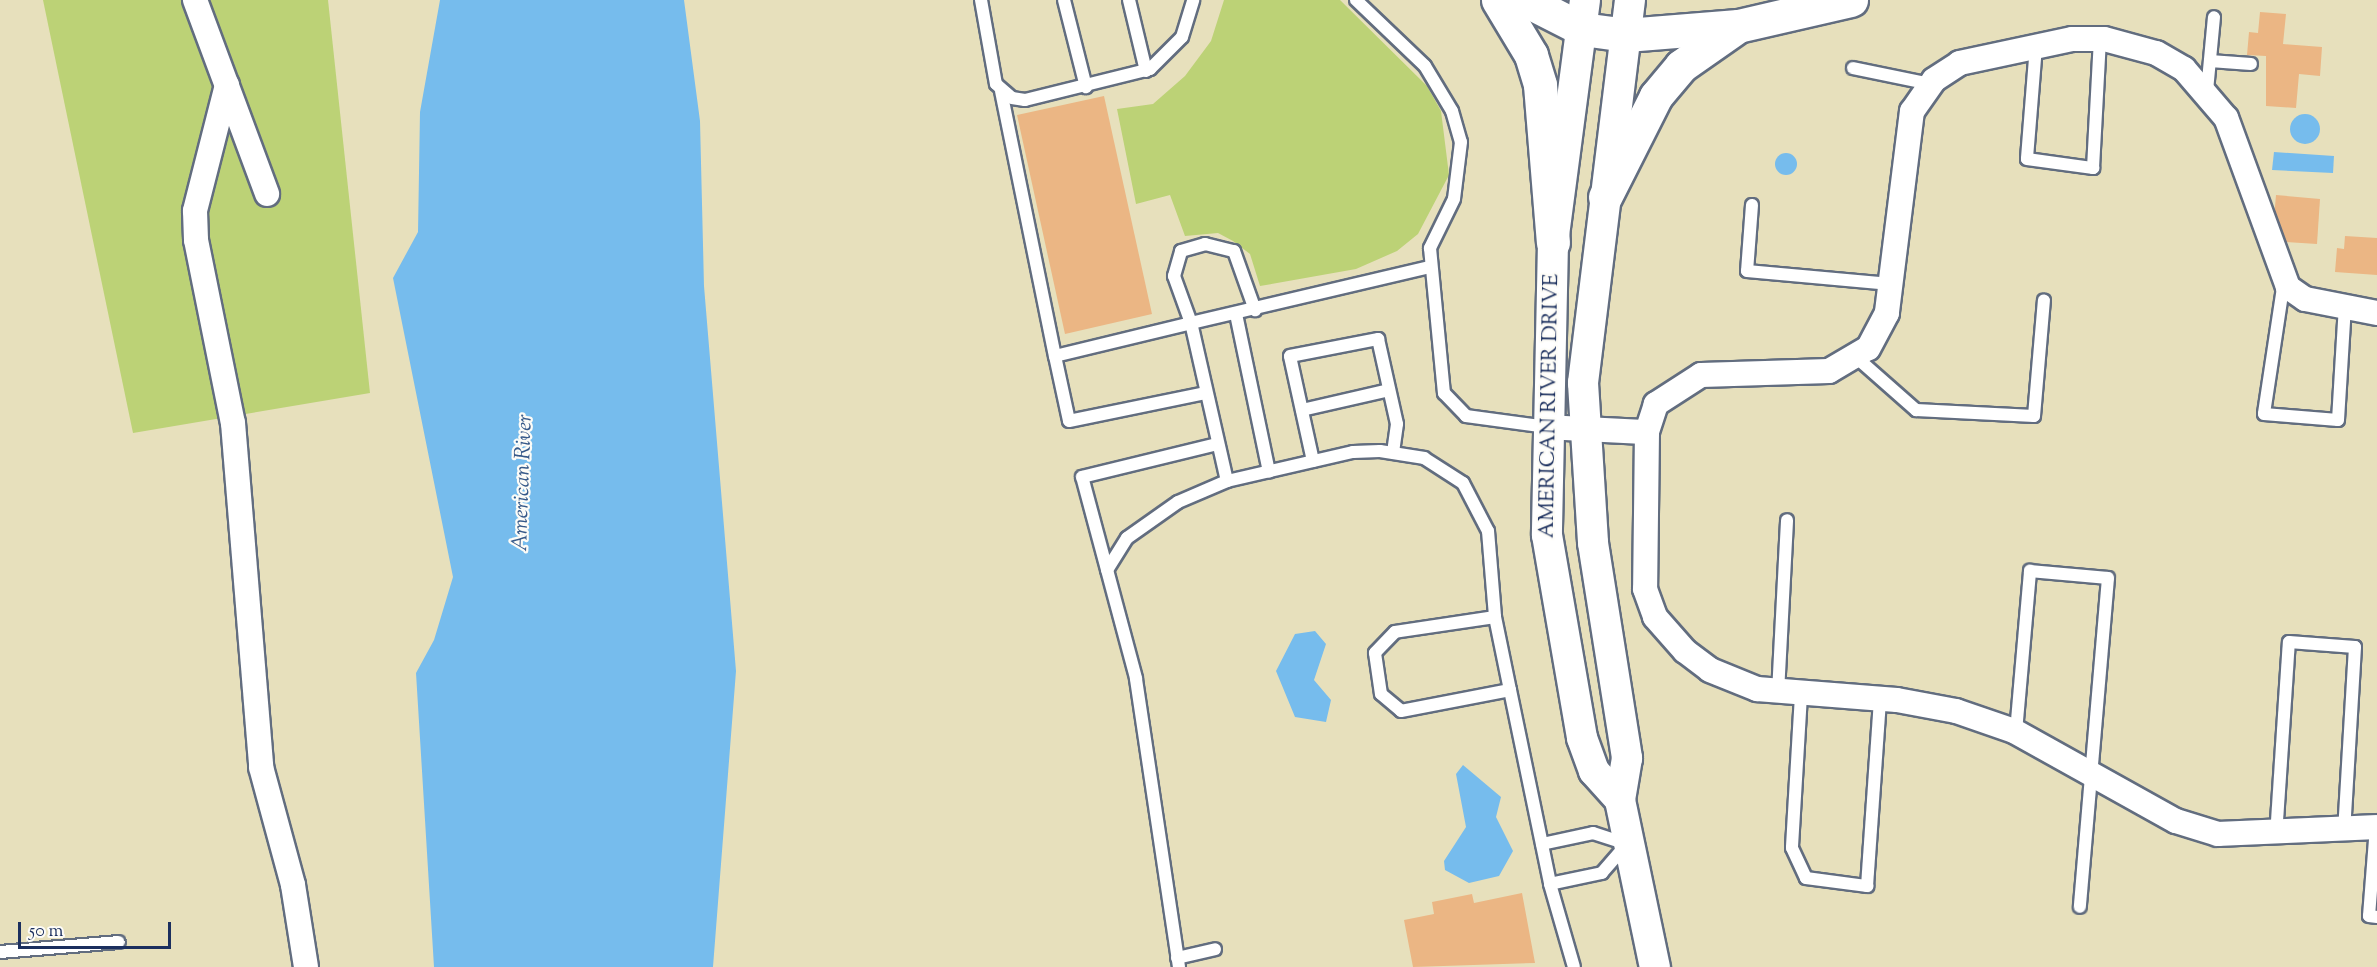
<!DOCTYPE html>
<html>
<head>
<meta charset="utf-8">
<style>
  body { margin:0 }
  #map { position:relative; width:2377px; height:967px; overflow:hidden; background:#e7e0bc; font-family:"Sorts Mill Goudy",serif }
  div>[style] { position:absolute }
  .green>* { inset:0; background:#bcd276 }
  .water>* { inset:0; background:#76bced }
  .round { border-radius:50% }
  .building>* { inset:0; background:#ebb684 }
  .roads { filter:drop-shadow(2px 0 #626d7f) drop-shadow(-2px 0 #626d7f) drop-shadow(0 2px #626d7f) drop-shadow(0 -2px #626d7f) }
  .service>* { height:12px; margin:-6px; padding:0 6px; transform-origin:6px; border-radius:6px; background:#fff }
  .minor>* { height:24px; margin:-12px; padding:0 12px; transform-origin:12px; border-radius:12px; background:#fff }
  .tertiary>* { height:30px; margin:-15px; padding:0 15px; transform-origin:15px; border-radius:15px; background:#fff }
  .primary>* { height:33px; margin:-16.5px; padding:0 16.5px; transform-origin:16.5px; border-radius:16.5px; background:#fff }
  span { translate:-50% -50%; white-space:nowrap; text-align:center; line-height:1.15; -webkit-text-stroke:4.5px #fdfcf7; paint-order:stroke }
  .street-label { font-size:21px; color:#1b2f5e }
  .water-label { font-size:22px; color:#365989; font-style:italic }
  .scale { position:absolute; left:18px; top:922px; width:153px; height:27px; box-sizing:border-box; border:3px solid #1b2f5e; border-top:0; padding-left:8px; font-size:18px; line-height:21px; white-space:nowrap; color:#1b2f5e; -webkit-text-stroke:4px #fdfcf7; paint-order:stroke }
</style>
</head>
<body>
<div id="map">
  <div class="green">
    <div style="clip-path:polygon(43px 0,328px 0,370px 393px,133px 433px)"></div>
    <div style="clip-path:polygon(1224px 0,1340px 0,1427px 86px,1441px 111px,1449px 175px,1418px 234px,1397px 251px,1356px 269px,1260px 286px,1250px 254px,1233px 241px,1218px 233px,1185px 236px,1170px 195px,1136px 204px,1117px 109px,1153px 104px,1185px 76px,1211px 41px)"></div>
  </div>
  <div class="water">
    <div style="clip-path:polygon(440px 0,684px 0,700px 121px,704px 286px,736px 671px,713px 967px,434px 967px,416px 673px,434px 640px,453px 577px,393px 278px,418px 232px,420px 112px)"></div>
    <div class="round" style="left:2290px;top:114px;width:30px;height:30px"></div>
    <div style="clip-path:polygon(2274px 152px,2334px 156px,2333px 173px,2272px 170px)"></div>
    <div class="round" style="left:1775px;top:153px;width:22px;height:22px"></div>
    <div style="clip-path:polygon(1315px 631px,1326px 644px,1314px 680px,1331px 700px,1326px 722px,1295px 717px,1276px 671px,1295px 634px)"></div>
    <div style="clip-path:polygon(1463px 765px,1501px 797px,1496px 817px,1513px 851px,1499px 876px,1469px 883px,1445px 870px,1444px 861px,1466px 827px,1456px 774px)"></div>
  </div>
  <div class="building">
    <div style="clip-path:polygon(2260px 12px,2286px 14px,2283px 44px,2322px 47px,2320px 76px,2299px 74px,2296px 108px,2266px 106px,2266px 56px,2247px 55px,2249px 32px,2258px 33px)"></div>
    <div style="clip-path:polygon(1104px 96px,1152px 314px,1065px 334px,1017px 115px)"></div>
    <div style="clip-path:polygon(2276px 195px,2320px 199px,2317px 244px,2272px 241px)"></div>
    <div style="clip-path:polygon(2345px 236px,2377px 238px,2377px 275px,2335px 272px,2337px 248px,2344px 249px)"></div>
    <div style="clip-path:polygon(1522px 893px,1535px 963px,1413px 967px,1404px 920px,1434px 914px,1432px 902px,1472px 894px,1474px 903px)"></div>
  </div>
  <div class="roads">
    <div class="service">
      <div style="left:981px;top:0;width:85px;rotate:79.9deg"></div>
      <div style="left:996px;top:84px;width:21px;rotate:41deg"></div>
      <div style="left:1012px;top:98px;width:13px;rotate:9deg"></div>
      <div style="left:1025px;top:100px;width:129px;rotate:-13.9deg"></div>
      <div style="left:1150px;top:69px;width:45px;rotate:-45deg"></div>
      <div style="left:1182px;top:37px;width:39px;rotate:-73deg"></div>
      <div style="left:1064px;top:0;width:90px;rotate:75.8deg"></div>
      <div style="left:1129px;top:0;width:73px;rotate:76.5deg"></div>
      <div style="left:1356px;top:0;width:95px;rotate:43.7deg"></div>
      <div style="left:1425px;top:66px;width:52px;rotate:59deg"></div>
      <div style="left:1452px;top:111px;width:32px;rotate:74deg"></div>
      <div style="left:1461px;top:142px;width:57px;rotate:97deg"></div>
      <div style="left:1454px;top:199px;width:55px;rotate:116.1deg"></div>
      <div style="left:1430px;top:248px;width:146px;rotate:84.5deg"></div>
      <div style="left:1444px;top:393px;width:32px;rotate:46deg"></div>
      <div style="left:1466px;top:416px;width:82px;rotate:7.7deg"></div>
      <div style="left:2036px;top:46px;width:113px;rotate:94.6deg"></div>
      <div style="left:2027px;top:159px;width:67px;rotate:7.8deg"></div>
      <div style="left:2093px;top:168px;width:129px;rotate:-86.9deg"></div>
      <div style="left:2210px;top:61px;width:41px;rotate:4.2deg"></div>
      <div style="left:1853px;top:68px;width:80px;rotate:11.6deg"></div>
      <div style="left:1001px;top:91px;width:270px;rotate:78.5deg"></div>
      <div style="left:1055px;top:356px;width:140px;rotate:-13.6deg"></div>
      <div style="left:1191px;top:323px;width:50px;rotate:-109.9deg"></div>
      <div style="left:1174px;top:276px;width:26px;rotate:-74deg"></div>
      <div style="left:1181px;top:251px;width:25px;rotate:-16deg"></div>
      <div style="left:1205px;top:244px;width:30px;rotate:14deg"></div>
      <div style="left:1234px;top:251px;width:63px;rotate:70.4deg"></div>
      <div style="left:2207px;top:91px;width:74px;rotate:-84.6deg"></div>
      <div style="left:1752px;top:205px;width:66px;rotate:94.3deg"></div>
      <div style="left:1747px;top:271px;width:144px;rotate:5.2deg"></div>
      <div style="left:2284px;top:281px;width:134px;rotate:98.6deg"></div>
      <div style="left:2264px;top:414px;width:74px;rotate:4.6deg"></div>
      <div style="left:2338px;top:420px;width:113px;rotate:-86.5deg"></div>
      <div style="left:1236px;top:314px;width:161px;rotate:78.2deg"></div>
      <div style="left:1055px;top:356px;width:66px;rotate:77.8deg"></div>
      <div style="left:1069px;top:421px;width:140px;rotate:-11.6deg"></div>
      <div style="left:1857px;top:358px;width:79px;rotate:41.4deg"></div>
      <div style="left:1916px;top:410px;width:118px;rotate:2.9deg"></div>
      <div style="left:2034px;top:416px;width:116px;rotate:-85.1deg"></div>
      <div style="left:1302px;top:410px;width:89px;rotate:-12.9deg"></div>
      <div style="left:1313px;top:461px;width:107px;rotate:-102.4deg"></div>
      <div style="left:1290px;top:356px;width:90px;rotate:-10.9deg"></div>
      <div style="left:1378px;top:339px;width:87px;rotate:77.4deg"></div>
      <div style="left:1397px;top:424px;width:29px;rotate:98deg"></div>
      <div style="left:1227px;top:481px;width:162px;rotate:-102.8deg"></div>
      <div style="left:1191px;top:323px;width:244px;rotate:-13.2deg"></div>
      <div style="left:1107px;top:570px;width:38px;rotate:-58deg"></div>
      <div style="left:1127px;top:538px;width:62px;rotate:-35.2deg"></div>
      <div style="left:1178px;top:502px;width:53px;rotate:-23.2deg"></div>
      <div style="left:1227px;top:481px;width:129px;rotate:-13deg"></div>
      <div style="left:1353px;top:452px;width:27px;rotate:-2deg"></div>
      <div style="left:1380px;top:451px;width:45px;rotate:9deg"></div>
      <div style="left:1424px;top:458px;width:46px;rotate:32.7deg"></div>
      <div style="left:1463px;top:483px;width:54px;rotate:62.5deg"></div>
      <div style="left:1488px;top:531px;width:86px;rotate:85.3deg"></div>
      <div style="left:1495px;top:617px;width:75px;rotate:78.4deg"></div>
      <div style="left:1510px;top:690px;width:198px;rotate:78.3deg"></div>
      <div style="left:1550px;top:884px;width:86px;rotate:73.9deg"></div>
      <div style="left:1495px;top:617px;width:101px;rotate:171.5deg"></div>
      <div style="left:1395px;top:632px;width:29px;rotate:134deg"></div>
      <div style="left:1375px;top:653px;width:41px;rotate:81.7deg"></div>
      <div style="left:1381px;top:694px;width:26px;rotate:40deg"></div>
      <div style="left:1401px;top:711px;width:111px;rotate:-10.9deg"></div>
      <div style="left:1778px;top:693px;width:173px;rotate:-87deg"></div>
      <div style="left:1801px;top:695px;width:153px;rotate:93.4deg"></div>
      <div style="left:1792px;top:848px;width:33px;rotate:65deg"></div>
      <div style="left:1806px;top:878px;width:62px;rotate:7.5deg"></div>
      <div style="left:1867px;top:886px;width:188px;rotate:-86deg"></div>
      <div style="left:2016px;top:732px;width:162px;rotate:-85deg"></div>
      <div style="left:2030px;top:571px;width:78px;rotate:5.1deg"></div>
      <div style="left:2108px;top:578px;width:330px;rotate:94.9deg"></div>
      <div style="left:2376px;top:827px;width:89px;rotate:94.5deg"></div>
      <div style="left:2369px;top:916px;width:8px;rotate:7deg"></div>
      <div style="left:2276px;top:836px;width:194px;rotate:-86.2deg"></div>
      <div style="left:2289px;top:642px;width:66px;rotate:4.3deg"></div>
      <div style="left:2355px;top:647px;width:184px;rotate:93.4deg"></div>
      <div style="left:1542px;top:844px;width:52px;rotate:-12.2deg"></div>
      <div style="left:1593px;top:833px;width:36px;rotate:18deg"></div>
      <div style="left:1627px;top:844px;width:38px;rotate:131deg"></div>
      <div style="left:1602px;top:873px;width:53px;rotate:168.1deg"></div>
      <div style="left:0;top:952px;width:119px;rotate:-4.8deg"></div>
      <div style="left:1177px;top:958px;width:39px;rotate:-13deg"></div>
      <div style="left:1179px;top:967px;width:292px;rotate:-98.5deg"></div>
      <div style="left:1136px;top:678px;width:208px;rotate:-105deg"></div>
      <div style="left:1082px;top:477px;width:139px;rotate:-13.7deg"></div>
    </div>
    <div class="minor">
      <div style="left:195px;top:0;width:207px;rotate:69.6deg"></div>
      <div style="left:227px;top:85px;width:130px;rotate:104.3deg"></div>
      <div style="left:195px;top:211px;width:29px;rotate:88deg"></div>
      <div style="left:196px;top:240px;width:187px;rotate:78.6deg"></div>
      <div style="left:233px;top:423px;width:345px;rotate:85.3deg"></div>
      <div style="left:261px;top:767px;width:122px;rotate:74.8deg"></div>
      <div style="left:293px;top:885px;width:83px;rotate:81deg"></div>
      <div style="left:2377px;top:313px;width:73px;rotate:-169deg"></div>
      <div style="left:2305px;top:299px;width:21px;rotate:-145deg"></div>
      <div style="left:2288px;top:287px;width:180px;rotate:-110.1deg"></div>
      <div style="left:2226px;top:118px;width:65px;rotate:-130.6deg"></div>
      <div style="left:2184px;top:69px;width:32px;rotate:-150deg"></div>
      <div style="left:2156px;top:53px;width:54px;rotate:-164.9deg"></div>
      <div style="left:2104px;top:39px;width:32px;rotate:180deg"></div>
      <div style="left:2072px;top:39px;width:115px;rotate:167.9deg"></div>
      <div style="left:1960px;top:63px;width:31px;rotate:147deg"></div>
      <div style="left:1934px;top:80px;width:38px;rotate:125deg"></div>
      <div style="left:1912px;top:111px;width:204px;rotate:97.1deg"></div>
      <div style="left:1887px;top:313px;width:40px;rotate:118deg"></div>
      <div style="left:1868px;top:348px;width:45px;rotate:149.5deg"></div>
      <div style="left:1829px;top:371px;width:128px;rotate:178.2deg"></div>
      <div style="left:1701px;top:375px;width:54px;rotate:147.2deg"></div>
      <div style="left:1656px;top:404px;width:29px;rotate:108deg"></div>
      <div style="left:1647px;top:432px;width:157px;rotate:90.7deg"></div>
      <div style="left:1645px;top:589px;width:30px;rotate:70deg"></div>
      <div style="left:1655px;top:617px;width:45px;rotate:48.6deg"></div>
      <div style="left:1685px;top:651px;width:31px;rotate:37deg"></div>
      <div style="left:1710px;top:670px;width:51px;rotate:22deg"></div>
      <div style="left:1757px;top:689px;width:140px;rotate:4.5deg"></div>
      <div style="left:1897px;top:700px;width:60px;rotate:10.6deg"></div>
      <div style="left:1956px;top:711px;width:61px;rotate:19deg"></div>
      <div style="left:2014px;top:731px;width:185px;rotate:29.1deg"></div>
      <div style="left:2176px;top:821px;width:44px;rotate:17.2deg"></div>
      <div style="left:2218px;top:834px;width:159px;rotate:-2.5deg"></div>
      <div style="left:1547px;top:427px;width:100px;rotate:2.9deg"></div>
    </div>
    <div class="tertiary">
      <div style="left:1585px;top:0;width:244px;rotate:97.5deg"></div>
      <div style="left:1553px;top:242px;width:293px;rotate:91.2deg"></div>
      <div style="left:1547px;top:535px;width:206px;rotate:80.2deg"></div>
      <div style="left:1582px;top:738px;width:35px;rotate:70deg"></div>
      <div style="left:1594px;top:771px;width:39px;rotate:48deg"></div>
      <div style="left:1630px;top:0;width:386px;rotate:97deg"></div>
      <div style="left:1583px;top:383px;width:160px;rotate:86.4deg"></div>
      <div style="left:1593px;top:543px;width:218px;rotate:81deg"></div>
      <div style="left:1627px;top:758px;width:43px;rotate:99.5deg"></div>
      <div style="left:1620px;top:800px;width:171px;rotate:78.2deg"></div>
    </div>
    <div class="primary">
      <div style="left:1498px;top:0;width:64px;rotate:59deg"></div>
      <div style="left:1531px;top:55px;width:31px;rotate:73deg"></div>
      <div style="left:1540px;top:85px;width:158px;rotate:85.3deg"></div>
      <div style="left:1525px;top:0;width:64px;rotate:27deg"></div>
      <div style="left:1582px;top:29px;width:44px;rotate:7.8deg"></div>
      <div style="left:1626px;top:35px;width:112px;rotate:-4.6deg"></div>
      <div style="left:1738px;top:26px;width:116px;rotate:-13deg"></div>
      <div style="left:1605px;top:197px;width:113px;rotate:-63.2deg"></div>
      <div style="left:1656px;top:96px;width:39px;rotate:-50deg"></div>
      <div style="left:1681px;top:66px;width:65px;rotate:-34.9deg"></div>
    </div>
  </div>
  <div class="street-label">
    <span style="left:1550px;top:406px;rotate:-89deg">AMERICAN RIVER DRIVE</span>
  </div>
  <div class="water-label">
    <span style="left:524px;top:483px;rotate:-88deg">American River</span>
  </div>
  <div class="scale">50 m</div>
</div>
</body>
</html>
